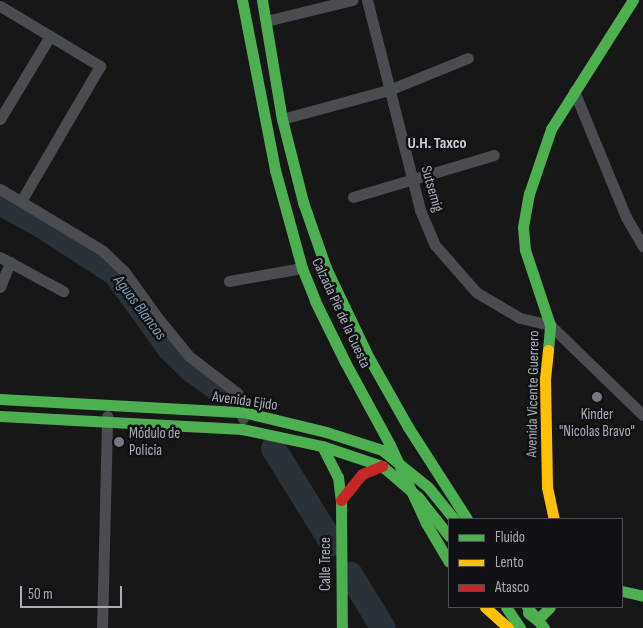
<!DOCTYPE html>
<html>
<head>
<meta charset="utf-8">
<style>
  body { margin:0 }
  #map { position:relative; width:643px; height:628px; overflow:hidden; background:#171717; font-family:"Sofia Sans Condensed",sans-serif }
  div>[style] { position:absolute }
  .river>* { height:25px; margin:-12.5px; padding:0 12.5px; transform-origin:12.5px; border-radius:12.5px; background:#2a3239 }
  .street>* { height:11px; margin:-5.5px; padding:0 5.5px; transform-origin:5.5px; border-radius:5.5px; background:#4b4c50 }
  .fast>* { height:11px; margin:-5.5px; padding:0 5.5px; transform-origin:5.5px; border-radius:5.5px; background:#4caf50 }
  .slow>* { height:11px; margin:-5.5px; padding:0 5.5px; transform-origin:5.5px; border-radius:5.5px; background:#ffc107 }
  .jam>* { height:11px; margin:-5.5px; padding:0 5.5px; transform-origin:5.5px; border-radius:5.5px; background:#c62828 }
  .fast-bridge>* { height:11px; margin:-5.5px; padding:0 5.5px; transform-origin:5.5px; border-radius:5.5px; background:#4caf50 }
  .dots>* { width:14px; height:14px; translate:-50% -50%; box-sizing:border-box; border:2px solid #111113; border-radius:50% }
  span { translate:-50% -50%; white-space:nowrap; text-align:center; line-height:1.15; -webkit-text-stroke:5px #111113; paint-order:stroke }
  .street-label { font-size:15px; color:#a8adb8 }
  .poi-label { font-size:15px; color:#a8adb8 }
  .left { translate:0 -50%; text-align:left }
  .neighbourhood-label { font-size:16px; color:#c9ccd4; font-weight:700 }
  .water-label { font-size:16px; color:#7f9bb3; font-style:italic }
  .legend { position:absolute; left:448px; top:518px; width:175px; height:90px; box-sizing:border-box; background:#111113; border:1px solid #4d4f55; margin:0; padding:6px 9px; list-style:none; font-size:15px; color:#a8adb8 }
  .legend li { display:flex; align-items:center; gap:10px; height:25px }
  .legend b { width:25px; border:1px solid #4d4f55 }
  .scale { position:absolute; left:20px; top:586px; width:102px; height:22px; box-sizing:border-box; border:2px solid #a8adb8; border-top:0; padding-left:6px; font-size:15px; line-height:18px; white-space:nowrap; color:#a8adb8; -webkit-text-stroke:4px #111113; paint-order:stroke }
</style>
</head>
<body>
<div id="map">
  <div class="river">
    <div style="left:0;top:203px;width:41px;rotate:27.8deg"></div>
    <div style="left:36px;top:222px;width:94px;rotate:32.8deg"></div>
    <div style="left:115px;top:273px;width:92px;rotate:54.2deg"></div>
    <div style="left:169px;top:348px;width:32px;rotate:44deg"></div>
    <div style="left:192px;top:370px;width:34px;rotate:36deg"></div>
    <div style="left:273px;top:448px;width:112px;rotate:58.2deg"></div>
    <div style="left:350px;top:574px;width:63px;rotate:58.6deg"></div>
  </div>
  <div class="street">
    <div style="left:367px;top:0;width:217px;rotate:75.8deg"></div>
    <div style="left:420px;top:210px;width:38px;rotate:67deg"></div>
    <div style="left:435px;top:245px;width:62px;rotate:48.9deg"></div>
    <div style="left:476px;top:292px;width:51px;rotate:30.6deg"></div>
    <div style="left:520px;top:318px;width:31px;rotate:13deg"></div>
    <div style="left:550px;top:325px;width:129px;rotate:44.1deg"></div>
    <div style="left:0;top:6px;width:117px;rotate:31deg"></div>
    <div style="left:100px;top:66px;width:156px;rotate:120.3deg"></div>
    <div style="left:266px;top:21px;width:89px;rotate:-13.7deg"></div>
    <div style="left:574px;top:91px;width:136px;rotate:67.6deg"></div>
    <div style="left:626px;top:217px;width:34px;rotate:60deg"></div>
    <div style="left:0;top:119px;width:97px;rotate:-58.9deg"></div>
    <div style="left:282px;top:119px;width:111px;rotate:-15.2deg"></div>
    <div style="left:389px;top:90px;width:85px;rotate:-22.1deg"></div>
    <div style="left:0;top:189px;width:120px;rotate:31deg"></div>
    <div style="left:103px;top:251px;width:29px;rotate:44deg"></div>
    <div style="left:124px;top:271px;width:57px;rotate:54.3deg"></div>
    <div style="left:157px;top:317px;width:50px;rotate:50.6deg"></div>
    <div style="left:189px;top:356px;width:61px;rotate:37.6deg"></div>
    <div style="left:237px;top:393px;width:26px;rotate:77deg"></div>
    <div style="left:353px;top:197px;width:147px;rotate:-16.6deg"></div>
    <div style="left:0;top:257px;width:72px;rotate:28.4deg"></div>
    <div style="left:229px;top:281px;width:74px;rotate:-10.1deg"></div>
    <div style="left:0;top:287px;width:27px;rotate:-68deg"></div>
    <div style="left:102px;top:628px;width:212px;rotate:-88.6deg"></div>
  </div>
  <div class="fast">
    <div style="left:242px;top:0;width:173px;rotate:79deg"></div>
    <div style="left:275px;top:170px;width:102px;rotate:74.6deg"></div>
    <div style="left:302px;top:268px;width:35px;rotate:68deg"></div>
    <div style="left:315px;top:301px;width:68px;rotate:63.8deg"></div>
    <div style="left:345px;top:362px;width:94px;rotate:61.5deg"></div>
    <div style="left:262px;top:0;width:121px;rotate:80.5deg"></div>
    <div style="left:282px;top:119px;width:86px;rotate:75.8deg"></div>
    <div style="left:303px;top:202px;width:70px;rotate:70.8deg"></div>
    <div style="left:326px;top:268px;width:100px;rotate:64.5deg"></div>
    <div style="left:369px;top:358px;width:79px;rotate:60.5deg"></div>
    <div style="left:408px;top:427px;width:109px;rotate:57.3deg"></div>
    <div style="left:548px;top:350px;width:25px;rotate:-85deg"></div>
    <div style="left:550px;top:325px;width:79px;rotate:-108.4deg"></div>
    <div style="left:525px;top:250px;width:23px;rotate:-95deg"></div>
    <div style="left:523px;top:227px;width:34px;rotate:-80deg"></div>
    <div style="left:529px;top:194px;width:69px;rotate:-71.3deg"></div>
    <div style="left:551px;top:129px;width:153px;rotate:-57.6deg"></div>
    <div style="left:0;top:399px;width:243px;rotate:3.1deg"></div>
    <div style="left:243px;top:412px;width:85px;rotate:13.5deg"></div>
    <div style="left:326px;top:432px;width:59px;rotate:17.8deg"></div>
    <div style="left:382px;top:450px;width:59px;rotate:38.8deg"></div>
    <div style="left:428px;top:487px;width:41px;rotate:50.9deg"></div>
    <div style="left:0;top:416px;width:242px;rotate:3.1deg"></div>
    <div style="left:242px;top:429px;width:82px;rotate:12deg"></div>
    <div style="left:322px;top:446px;width:63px;rotate:18.4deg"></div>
    <div style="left:382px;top:466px;width:48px;rotate:40.7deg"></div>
    <div style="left:418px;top:497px;width:50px;rotate:51.5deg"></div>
    <div style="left:322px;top:446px;width:35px;rotate:63deg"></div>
    <div style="left:338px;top:477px;width:23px;rotate:83deg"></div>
    <div style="left:341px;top:500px;width:128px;rotate:89.6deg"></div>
    <div style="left:622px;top:591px;width:22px;rotate:13deg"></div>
    <div style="left:506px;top:607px;width:25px;rotate:56deg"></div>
    <div style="left:527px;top:607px;width:27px;rotate:51deg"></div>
    <div style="left:528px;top:613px;width:11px;rotate:38deg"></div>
    <div style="left:537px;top:620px;width:18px;rotate:-45deg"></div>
  </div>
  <div class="slow">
    <div style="left:548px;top:350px;width:31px;rotate:96deg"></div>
    <div style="left:545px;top:381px;width:106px;rotate:88.9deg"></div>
    <div style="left:547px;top:487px;width:33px;rotate:78deg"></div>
    <div style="left:485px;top:607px;width:31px;rotate:42deg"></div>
  </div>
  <div class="jam">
    <div style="left:341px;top:500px;width:33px;rotate:-51deg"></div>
    <div style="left:362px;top:474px;width:22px;rotate:-22deg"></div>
  </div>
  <div class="fast-bridge">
    <div style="left:390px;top:445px;width:86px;rotate:65.2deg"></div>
    <div style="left:426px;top:523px;width:45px;rotate:59.5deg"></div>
  </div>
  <div class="dots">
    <div style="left:597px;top:397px;background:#757880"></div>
    <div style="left:119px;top:442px;background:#757880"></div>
  </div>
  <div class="street-label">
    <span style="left:432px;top:189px;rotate:74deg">Sutsemig</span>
    <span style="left:341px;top:313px;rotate:65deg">Calzada Pie de la Cuesta</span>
    <span style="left:533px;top:394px;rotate:-89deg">Avenida Vicente Guerrero</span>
    <span style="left:245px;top:401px;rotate:8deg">Avenida Ejido</span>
    <span style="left:326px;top:564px;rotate:-90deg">Calle Trece</span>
  </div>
  <div class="poi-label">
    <span style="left:597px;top:423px">Kinder<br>"Nicolas Bravo"</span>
    <span class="left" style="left:129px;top:442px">Módulo de<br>Policía</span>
  </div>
  <div class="neighbourhood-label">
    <span style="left:437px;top:144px">U.H. Taxco</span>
  </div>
  <div class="water-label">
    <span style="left:139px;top:308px;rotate:53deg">Aguas Blancas</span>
  </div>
  <ul class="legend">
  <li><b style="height:6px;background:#4caf50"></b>Fluido</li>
  <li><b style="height:6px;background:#ffc107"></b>Lento</li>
  <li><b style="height:6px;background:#c62828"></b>Atasco</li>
  </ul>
  <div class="scale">50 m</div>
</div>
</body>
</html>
